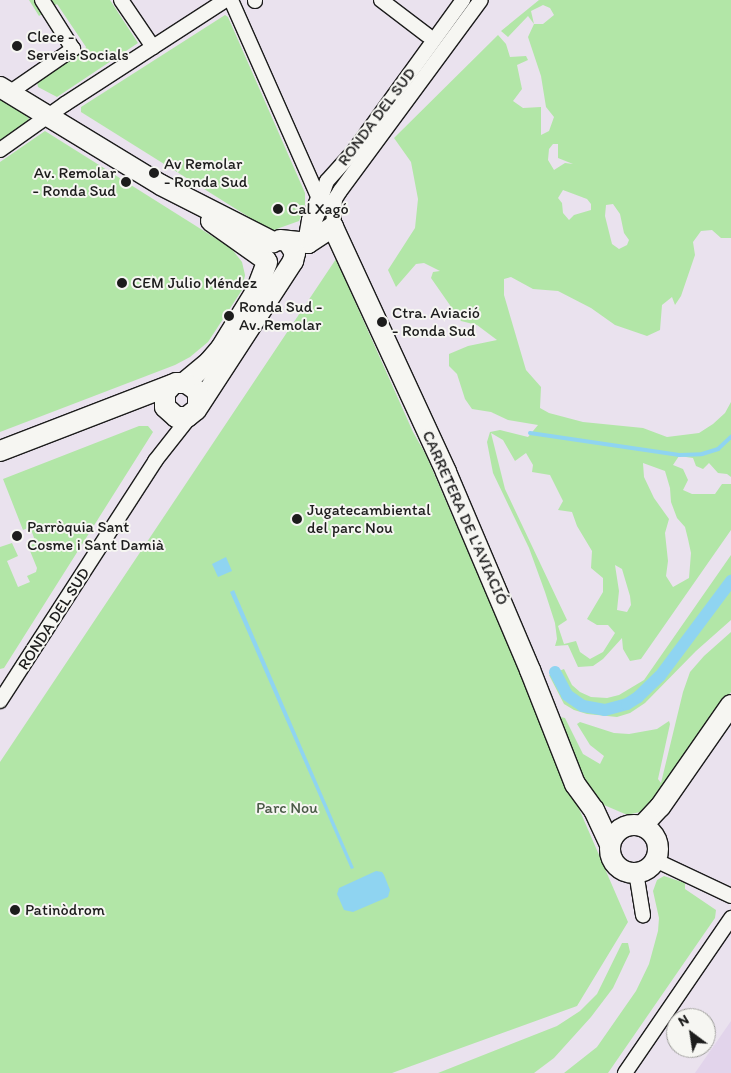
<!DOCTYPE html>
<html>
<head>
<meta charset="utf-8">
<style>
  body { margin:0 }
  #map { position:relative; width:731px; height:1073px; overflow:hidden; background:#eae2ee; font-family:Itim,sans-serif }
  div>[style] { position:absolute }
  .built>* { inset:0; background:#e2d4eb }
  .green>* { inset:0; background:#b2e6a7 }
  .water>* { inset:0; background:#8fd4f1 }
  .stream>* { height:4px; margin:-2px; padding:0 2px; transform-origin:2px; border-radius:2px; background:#8fd4f1 }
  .canal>* { height:12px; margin:-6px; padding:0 6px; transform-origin:6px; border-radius:6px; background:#8fd4f1 }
  .roads { filter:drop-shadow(1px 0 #1c1c1c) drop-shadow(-1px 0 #1c1c1c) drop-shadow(0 1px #1c1c1c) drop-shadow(0 -1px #1c1c1c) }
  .street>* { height:14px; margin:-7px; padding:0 7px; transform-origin:7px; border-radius:7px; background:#f6f6f2 }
  .secondary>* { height:20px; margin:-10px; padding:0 10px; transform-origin:10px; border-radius:10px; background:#f6f6f2 }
  .secondary>.ring { margin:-10px; padding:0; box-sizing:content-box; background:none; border:20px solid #f6f6f2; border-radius:50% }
  .dots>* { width:14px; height:14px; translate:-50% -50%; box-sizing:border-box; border:2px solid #f6f6f2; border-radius:50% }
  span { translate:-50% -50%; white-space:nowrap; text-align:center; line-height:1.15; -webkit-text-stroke:4px #f6f6f2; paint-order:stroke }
  .poi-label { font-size:16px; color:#1c1c1c }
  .left { translate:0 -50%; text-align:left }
  .right { translate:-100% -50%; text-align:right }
  .street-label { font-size:16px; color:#1c1c1c }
  .park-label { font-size:16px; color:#495946 }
  .north { position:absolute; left:666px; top:1008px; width:50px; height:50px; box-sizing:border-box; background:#f6f6f2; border:1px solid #9f9f9c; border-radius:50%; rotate:329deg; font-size:14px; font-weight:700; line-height:20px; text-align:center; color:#1c1c1c }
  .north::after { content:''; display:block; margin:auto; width:18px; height:22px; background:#1c1c1c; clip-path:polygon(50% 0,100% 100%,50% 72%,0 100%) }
</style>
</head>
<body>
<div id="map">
  <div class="built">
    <div style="clip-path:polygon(731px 1021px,731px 1073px,695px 1073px)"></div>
  </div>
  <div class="green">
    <div style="clip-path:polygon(29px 0,110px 0,138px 43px,57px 97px,38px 87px,37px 82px,84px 51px,86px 47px,57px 4px,39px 16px)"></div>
    <div style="clip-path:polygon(evenodd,539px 0,731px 0,731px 238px,721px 238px,712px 230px,701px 231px,693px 242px,695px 255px,681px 296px,675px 305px,672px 297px,662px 305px,660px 330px,647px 336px,615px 325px,591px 308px,558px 291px,533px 289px,511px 277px,504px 279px,504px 295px,526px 370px,541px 387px,540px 408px,549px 413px,583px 422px,643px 428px,667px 437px,699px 433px,713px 424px,725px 413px,731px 402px,731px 477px,727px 474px,718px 473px,709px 463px,703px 469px,696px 466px,693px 458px,679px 456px,673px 465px,683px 469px,688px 480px,683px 490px,692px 494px,715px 494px,722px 484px,731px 484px,731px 530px,641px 659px,630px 661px,623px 649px,622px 638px,603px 659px,593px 666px,578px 667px,568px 645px,555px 646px,557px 639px,555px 623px,545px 592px,529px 548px,493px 473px,487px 442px,490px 432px,500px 430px,528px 437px,538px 425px,508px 420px,491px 412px,472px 409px,465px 399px,457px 374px,449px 366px,449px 354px,468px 346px,497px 340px,477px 325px,461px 321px,431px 278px,433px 272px,440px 271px,424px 263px,416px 264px,396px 287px,388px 270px,415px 228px,418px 199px,411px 162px,394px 138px,498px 35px,506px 44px,510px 57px,526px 56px,528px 60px,517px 65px,522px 89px,513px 101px,523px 108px,541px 107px,541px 135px,549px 131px,554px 117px,546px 107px,541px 76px,528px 37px,534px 24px,528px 16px,508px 37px,501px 31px,539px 0,543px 5px,550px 8px,554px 15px,543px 24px,534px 24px,531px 11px,543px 5px,539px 0,553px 144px,558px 144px,558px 158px,573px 164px,565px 163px,554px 170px,548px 160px,549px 149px,553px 144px,539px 0,563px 190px,587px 199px,591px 204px,591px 210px,574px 215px,569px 220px,563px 213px,562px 203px,558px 198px,563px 190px,539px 0,613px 204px,620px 214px,624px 233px,629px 240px,627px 245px,619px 249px,612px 244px,605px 216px,606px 205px,613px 204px,539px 0,491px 433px,503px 440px,515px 461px,526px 453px,533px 465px,532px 472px,550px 475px,563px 501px,558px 510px,572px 512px,577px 526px,592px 551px,591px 568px,603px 578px,603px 592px,587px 619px,597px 625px,608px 625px,615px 633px,603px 652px,590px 659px,580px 652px,576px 641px,564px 644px,558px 626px,567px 620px,505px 489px,491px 433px,539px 0,643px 463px,665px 471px,670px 488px,671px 502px,677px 518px,685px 527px,688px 539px,691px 553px,689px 578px,673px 587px,666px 576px,668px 561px,665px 533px,669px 519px,654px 498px,644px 477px,643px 463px,539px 0,615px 565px,622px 569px,630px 596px,631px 605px,627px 612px,617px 610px,619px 591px,615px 565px)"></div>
    <div style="clip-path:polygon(225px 15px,228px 17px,305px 193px,305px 206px,299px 221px,271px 231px,81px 112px,81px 107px)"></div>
    <div style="clip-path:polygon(0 97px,29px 118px,27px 122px,0 140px)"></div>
    <div style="clip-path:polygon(45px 131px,231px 248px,242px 262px,245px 275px,242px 290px,208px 342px,190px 357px,175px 365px,0 432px,0 162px)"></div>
    <div style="clip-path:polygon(336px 259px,413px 432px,426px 455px,628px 922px,577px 1006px,392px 1073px,0 1073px,0 762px)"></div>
    <div style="clip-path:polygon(139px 426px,148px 426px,153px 432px,4px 668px,0 669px,0 547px,12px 543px,18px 556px,7px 561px,18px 587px,30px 582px,27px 576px,36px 572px,37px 568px,28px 546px,36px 543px,30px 527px,23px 530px,3px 479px)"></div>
    <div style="clip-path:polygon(731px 555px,731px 620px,696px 651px,645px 703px,630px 713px,617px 717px,587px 714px,574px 710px,564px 704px,549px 675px,564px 669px,572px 685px,580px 692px,591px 697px,607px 698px,619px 695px,644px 680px)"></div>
    <div style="clip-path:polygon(731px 632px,731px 692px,660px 796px,645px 811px,631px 814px,625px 814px,604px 805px,583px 777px,555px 716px,565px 718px,583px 754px,600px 764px,604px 756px,590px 745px,577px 724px,580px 722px,614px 733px,629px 734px,657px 729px,669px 721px,670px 724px,658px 779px,661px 783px,683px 692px,690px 672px,704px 656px)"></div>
    <div style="clip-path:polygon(664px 876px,685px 883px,685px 889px,716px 910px,715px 918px,608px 1073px,564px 1073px,597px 1047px,636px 991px,649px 964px,658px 931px,659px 918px,653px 891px,657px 880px)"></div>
    <div style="clip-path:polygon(622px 943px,628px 943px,630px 952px,613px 988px,591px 1017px,554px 1058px,534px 1073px,438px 1073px,557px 1026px,580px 1011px,597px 994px)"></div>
  </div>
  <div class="water">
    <div style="clip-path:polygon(226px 557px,232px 571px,218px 577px,212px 564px)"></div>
    <div style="clip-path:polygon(234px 590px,354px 868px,351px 869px,230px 592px)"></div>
    <div style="clip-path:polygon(376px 871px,382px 872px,384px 875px,390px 890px,388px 897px,353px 912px,344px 910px,337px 894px,339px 888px)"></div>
  </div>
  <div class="stream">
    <div style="left:530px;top:433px;width:151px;rotate:8.4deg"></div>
    <div style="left:679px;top:455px;width:23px;rotate:-2deg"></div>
    <div style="left:702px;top:454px;width:17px;rotate:-17deg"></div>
    <div style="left:718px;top:449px;width:18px;rotate:-43deg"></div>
  </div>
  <div class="canal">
    <div style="left:555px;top:672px;width:26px;rotate:62deg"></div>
    <div style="left:567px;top:695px;width:19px;rotate:35deg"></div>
    <div style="left:583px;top:706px;width:22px;rotate:10deg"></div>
    <div style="left:605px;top:710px;width:23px;rotate:-15deg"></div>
    <div style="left:627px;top:704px;width:13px;rotate:-32deg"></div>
    <div style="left:638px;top:697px;width:30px;rotate:-44deg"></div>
    <div style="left:660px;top:676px;width:119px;rotate:-53.2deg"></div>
  </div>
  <div class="roads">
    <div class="street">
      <div style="left:121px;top:0;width:57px;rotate:55.8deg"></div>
      <div style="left:231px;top:0;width:220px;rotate:66.1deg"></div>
      <div style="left:381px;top:0;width:58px;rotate:37.3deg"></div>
      <div style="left:255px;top:1px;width:1px;rotate:-90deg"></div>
      <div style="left:9px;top:93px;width:78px;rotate:-34.5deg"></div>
      <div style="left:73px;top:49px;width:58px;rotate:-122.3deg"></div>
      <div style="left:0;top:150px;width:80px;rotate:-35.3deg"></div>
      <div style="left:65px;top:104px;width:192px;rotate:-32.9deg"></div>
      <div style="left:320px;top:201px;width:21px;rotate:-71deg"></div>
      <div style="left:327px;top:181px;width:39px;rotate:-48deg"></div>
      <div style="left:353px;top:152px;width:188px;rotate:-54.1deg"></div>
      <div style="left:333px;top:227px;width:28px;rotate:-86deg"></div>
      <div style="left:335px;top:199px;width:9px;rotate:-58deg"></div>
      <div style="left:340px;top:191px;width:237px;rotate:-53.6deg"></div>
      <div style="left:0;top:701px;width:286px;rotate:-57.1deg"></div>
      <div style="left:155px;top:461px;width:60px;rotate:-51.8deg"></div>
      <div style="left:655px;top:860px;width:84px;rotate:25.3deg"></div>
      <div style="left:636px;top:872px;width:44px;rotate:80.8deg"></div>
      <div style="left:625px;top:1073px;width:188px;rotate:-55.6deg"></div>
    </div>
    <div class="secondary">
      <div style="left:0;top:87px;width:188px;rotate:31.3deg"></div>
      <div style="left:161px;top:185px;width:126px;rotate:27deg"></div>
      <div style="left:211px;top:221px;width:67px;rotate:35.3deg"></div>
      <div style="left:333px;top:227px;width:270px;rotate:65.2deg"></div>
      <div style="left:446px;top:472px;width:215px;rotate:67deg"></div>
      <div style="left:530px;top:670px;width:123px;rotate:68.5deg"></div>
      <div style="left:575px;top:784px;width:32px;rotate:54deg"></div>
      <div style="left:594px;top:810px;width:38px;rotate:65deg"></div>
      <div style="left:280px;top:240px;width:28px;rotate:6deg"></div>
      <div style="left:308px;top:243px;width:30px;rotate:-33deg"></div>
      <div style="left:308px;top:243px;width:23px;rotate:-80deg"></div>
      <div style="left:312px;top:220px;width:21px;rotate:-67deg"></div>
      <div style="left:184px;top:383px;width:33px;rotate:-40deg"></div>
      <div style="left:209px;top:362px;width:18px;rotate:-49deg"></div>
      <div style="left:221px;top:348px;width:67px;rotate:-58.4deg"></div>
      <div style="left:256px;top:291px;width:31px;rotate:-69deg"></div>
      <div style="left:172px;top:385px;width:11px;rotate:131deg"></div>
      <div style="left:165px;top:393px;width:14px;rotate:90deg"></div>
      <div style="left:165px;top:407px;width:15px;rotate:42deg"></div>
      <div style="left:176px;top:417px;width:11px"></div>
      <div style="left:187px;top:417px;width:11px;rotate:-38deg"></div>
      <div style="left:196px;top:410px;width:178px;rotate:-56.9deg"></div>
      <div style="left:293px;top:261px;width:8px;rotate:-76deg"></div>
      <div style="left:295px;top:253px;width:13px;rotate:-122deg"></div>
      <div style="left:0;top:451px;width:189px;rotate:-21.1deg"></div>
      <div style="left:176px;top:383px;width:10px"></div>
      <div style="left:186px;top:383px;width:11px;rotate:34deg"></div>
      <div style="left:195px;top:389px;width:6px;rotate:59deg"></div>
      <div style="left:198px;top:394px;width:11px;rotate:90deg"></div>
      <div class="ring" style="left:610px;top:825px;width:28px;height:28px"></div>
      <div style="left:642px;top:826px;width:26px;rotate:-47deg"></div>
      <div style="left:660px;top:807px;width:124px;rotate:-55.2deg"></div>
    </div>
  </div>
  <div class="dots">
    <div style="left:17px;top:46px;background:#1c1c1c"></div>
    <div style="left:154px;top:173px;background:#1c1c1c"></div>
    <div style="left:126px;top:182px;background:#1c1c1c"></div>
    <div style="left:278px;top:209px;background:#1c1c1c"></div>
    <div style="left:122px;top:283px;background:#1c1c1c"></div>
    <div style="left:229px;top:316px;background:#1c1c1c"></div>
    <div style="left:382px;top:322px;background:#1c1c1c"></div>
    <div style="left:297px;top:519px;background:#1c1c1c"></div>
    <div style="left:17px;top:536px;background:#1c1c1c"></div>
    <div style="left:15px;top:910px;background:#1c1c1c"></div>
  </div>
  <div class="poi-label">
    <span class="left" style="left:27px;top:46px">Clece -<br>Serveis Socials</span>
    <span class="left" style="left:164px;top:173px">Av Remolar<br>- Ronda Sud</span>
    <span class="right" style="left:116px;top:182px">Av. Remolar<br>- Ronda Sud</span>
    <span class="left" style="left:288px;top:209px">Cal Xagó</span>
    <span class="left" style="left:132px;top:283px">CEM Julio Méndez</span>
    <span class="left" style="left:239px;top:316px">Ronda Sud -<br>Av. Remolar</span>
    <span class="left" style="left:392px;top:322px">Ctra. Aviació<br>- Ronda Sud</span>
    <span class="left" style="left:307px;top:519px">Jugatecambiental<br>del parc Nou</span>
    <span class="left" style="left:27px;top:536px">Parròquia Sant<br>Cosme i Sant Damià</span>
    <span class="left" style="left:25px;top:910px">Patinòdrom</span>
  </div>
  <div class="street-label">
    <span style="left:377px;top:117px;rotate:-53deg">RONDA DEL SUD</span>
    <span style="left:465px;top:518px;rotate:66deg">CARRETERA DE L'AVIACIÓ</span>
    <span style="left:54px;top:619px;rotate:-57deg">RONDA DEL SUD</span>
  </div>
  <div class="park-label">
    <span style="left:287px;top:808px">Parc Nou</span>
  </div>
  <div class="north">N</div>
</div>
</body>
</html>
